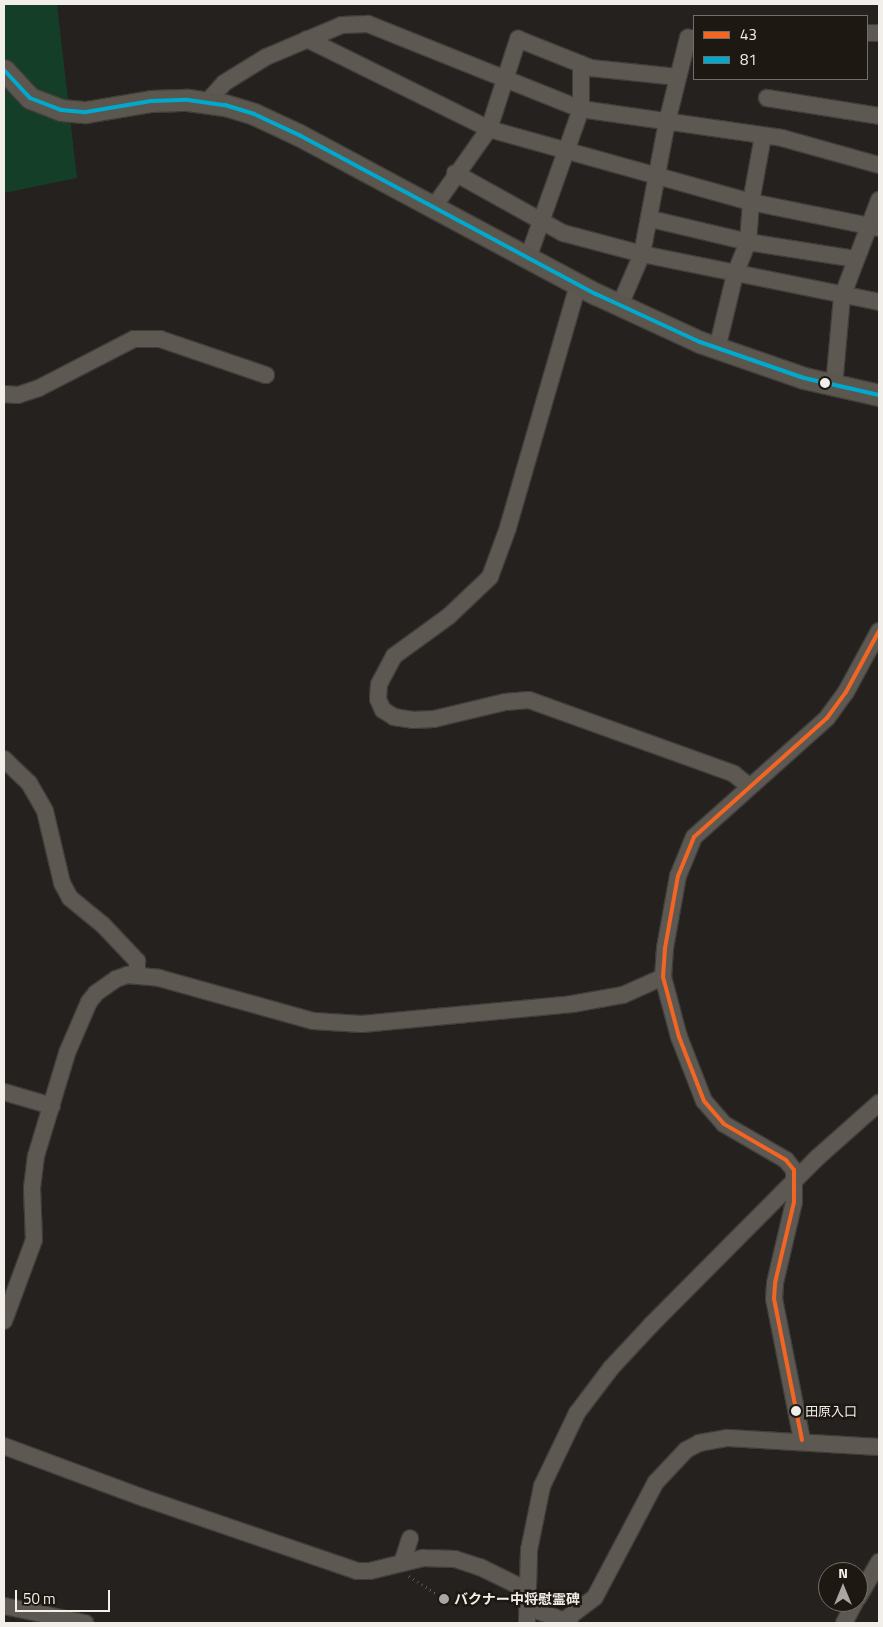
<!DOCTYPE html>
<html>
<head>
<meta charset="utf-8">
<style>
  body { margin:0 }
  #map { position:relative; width:883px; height:1627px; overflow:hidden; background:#24211e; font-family:"Titillium Web","Noto Sans JP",sans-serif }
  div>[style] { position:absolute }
  .green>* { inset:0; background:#143e28 }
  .path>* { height:2.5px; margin-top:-1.25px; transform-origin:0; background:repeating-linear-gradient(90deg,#605c58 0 1px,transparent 0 5px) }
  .roads { filter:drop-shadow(1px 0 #403e3b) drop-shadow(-1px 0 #403e3b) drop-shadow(0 1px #403e3b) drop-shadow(0 -1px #403e3b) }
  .minor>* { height:16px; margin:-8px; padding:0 8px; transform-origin:8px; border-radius:8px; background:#5d5952 }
  .major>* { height:21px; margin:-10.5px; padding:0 10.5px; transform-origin:10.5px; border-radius:10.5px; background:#5b574e }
  .bus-1>* { height:4px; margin:-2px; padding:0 2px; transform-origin:2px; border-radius:2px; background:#f26522 }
  .bus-2>* { height:4px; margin:-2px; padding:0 2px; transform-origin:2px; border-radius:2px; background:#00a9ce }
  .dots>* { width:14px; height:14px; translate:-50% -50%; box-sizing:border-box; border:2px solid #1e1812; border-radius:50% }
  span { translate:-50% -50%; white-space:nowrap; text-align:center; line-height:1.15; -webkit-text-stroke:5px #1e1812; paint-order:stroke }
  .bus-label { font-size:13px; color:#f2eeea }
  .left { translate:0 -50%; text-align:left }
  .poi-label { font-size:14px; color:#f2eeea; font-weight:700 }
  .frame { position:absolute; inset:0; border:5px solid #f2eeea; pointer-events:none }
  .legend { position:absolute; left:693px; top:15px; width:175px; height:65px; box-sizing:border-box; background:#1e1812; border:1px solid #736e68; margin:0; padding:6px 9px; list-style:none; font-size:15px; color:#f2eeea }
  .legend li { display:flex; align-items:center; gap:10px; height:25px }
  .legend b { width:25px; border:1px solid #736e68 }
  .north { position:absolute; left:818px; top:1562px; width:50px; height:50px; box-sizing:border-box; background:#1e1812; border:1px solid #736e68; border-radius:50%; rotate:0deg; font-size:14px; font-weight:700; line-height:20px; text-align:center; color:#f2eeea }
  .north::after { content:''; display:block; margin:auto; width:18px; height:22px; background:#aaa6a3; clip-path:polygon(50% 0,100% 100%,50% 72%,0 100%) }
  .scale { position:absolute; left:15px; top:1590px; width:95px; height:22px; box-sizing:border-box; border:2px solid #f2eeea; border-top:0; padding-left:6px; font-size:15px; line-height:18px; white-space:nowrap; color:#f2eeea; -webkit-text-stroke:4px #1e1812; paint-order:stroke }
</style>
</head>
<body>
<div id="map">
  <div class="green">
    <div style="clip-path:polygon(4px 4px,57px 4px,77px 178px,4px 193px)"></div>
  </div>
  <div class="path">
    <div style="left:409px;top:1576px;width:33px;rotate:33deg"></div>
  </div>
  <div class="roads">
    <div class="minor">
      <div style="left:867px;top:33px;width:12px"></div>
      <div style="left:307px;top:39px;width:203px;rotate:26.3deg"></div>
      <div style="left:489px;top:129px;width:272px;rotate:15.6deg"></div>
      <div style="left:751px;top:202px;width:131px;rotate:11.5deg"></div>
      <div style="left:767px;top:98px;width:113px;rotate:9.1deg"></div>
      <div style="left:208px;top:101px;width:24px;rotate:-48deg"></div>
      <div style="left:224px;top:83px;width:49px;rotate:-31.8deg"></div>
      <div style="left:266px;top:57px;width:82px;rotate:-22.8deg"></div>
      <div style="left:342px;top:25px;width:26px;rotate:-2deg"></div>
      <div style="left:368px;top:24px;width:229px;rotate:21.8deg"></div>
      <div style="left:581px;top:109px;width:203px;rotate:8.2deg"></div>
      <div style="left:782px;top:138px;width:101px;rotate:15.6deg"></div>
      <div style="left:455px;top:173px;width:124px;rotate:29.1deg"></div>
      <div style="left:563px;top:233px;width:82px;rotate:14.9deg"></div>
      <div style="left:642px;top:254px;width:242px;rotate:11.4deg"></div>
      <div style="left:433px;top:208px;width:97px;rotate:-54.7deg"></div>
      <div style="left:489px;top:129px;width:95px;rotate:-72.1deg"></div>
      <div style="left:518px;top:39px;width:79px;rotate:21.7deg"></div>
      <div style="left:591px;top:68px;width:87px;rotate:5.9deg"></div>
      <div style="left:651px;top:219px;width:100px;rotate:13.3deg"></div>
      <div style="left:748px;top:242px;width:108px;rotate:9deg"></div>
      <div style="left:528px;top:258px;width:158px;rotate:-70.4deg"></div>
      <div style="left:581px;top:109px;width:45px;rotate:-90deg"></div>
      <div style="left:578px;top:285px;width:253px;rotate:106.1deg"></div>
      <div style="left:508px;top:528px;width:52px;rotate:110.2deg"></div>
      <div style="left:490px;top:577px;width:57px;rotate:136.4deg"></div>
      <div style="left:449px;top:616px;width:68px;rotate:144deg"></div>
      <div style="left:394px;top:656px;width:32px;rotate:118deg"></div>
      <div style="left:379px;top:684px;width:15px;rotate:94deg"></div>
      <div style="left:378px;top:699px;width:12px;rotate:66deg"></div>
      <div style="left:383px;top:710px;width:13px;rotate:32deg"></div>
      <div style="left:394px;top:717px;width:19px;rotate:9deg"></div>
      <div style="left:413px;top:720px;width:21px;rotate:-3deg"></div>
      <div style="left:434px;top:719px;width:73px;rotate:-13.5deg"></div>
      <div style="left:505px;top:702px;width:24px;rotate:-5deg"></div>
      <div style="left:529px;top:700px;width:218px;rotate:19.8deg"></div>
      <div style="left:734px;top:774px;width:19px;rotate:39deg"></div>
      <div style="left:620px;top:305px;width:56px;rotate:-66.7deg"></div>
      <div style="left:642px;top:254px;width:134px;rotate:-79.3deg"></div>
      <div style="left:667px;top:122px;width:87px;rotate:-76deg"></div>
      <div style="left:688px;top:38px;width:6px"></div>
      <div style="left:717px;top:349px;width:77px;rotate:-76.5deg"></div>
      <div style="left:735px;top:274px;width:35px;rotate:-68deg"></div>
      <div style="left:748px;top:242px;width:40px;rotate:-85.7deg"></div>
      <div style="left:751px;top:202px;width:67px;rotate:-79.7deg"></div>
      <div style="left:834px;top:386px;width:89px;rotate:-84.9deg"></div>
      <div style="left:842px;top:297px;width:104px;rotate:-69.1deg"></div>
      <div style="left:4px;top:394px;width:14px;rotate:4deg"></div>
      <div style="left:18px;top:395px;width:22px;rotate:-18deg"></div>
      <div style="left:39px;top:388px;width:107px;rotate:-27.3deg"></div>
      <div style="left:134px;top:339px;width:26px"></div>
      <div style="left:160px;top:339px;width:112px;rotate:18.8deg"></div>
      <div style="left:4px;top:759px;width:35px;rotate:44deg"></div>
      <div style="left:29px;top:783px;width:32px;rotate:60deg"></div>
      <div style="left:45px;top:811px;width:74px;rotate:76.7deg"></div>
      <div style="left:62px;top:883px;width:17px;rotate:62deg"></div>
      <div style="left:70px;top:898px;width:43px;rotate:39.3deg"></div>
      <div style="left:103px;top:925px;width:50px;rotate:46.6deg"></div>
      <div style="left:137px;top:961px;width:14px;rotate:90deg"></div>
      <div style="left:4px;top:1092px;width:50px;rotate:16.3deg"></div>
      <div style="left:4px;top:1321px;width:86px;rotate:-69.7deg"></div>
      <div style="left:34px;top:1240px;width:52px;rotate:-92.2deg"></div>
      <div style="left:32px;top:1188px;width:32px;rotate:-83deg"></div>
      <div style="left:36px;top:1156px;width:108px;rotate:-73.2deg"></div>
      <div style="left:67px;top:1053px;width:56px;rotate:-66.7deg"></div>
      <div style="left:89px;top:1002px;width:11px;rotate:-52deg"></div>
      <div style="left:96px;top:993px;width:24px;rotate:-35deg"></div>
      <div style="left:116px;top:979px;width:12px;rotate:-20deg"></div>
      <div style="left:127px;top:975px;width:32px;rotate:5deg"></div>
      <div style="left:159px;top:978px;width:160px;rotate:15.6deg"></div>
      <div style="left:313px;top:1021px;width:49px;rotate:3.5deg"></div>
      <div style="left:362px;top:1024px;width:211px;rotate:-5.4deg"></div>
      <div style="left:572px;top:1004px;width:52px;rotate:-10deg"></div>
      <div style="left:623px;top:995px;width:44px;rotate:-24.2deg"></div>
      <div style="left:802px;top:1440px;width:144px;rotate:-101.2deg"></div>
      <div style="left:774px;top:1299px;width:16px;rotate:-86deg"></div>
      <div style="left:775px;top:1283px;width:83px;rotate:-76.8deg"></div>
      <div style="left:794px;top:1202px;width:32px;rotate:-90deg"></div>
      <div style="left:794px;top:1170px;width:13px;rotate:-129deg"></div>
      <div style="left:786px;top:1160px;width:72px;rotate:-149.9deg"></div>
      <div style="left:724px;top:1124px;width:30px;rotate:-131deg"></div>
      <div style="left:704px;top:1101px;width:69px;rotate:-111.3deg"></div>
      <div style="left:679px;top:1037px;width:62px;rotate:-104.9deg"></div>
      <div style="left:663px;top:977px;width:29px;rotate:-86deg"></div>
      <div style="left:665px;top:948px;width:73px;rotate:-79.8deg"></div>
      <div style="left:678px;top:876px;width:42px;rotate:-67.7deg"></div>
      <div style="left:694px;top:837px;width:178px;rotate:-41.8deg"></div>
      <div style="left:827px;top:718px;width:32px;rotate:-54deg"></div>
      <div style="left:846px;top:692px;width:69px;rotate:-61.6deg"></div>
      <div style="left:4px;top:1446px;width:149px;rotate:20.4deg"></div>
      <div style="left:144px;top:1498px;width:225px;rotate:18.9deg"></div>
      <div style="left:357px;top:1571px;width:13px"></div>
      <div style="left:370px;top:1571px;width:55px;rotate:-13.8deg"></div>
      <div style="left:423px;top:1558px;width:32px;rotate:2deg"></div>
      <div style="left:455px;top:1559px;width:26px;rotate:18deg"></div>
      <div style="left:480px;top:1567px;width:52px;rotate:26.1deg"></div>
      <div style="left:402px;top:1563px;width:26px;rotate:-72deg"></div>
      <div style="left:858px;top:1598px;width:42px;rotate:-59.7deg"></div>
      <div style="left:4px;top:1606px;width:83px;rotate:11.9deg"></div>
      <div style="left:527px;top:1607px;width:46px;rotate:20.4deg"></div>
      <div style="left:566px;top:1619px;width:36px;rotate:-37deg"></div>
      <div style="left:595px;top:1597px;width:130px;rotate:-62.1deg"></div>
      <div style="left:656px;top:1482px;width:44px;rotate:-46.8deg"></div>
      <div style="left:686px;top:1450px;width:15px;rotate:-28deg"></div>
      <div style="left:699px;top:1443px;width:29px;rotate:-10deg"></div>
      <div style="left:728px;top:1438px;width:151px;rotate:3.4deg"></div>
      <div style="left:527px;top:1623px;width:73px;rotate:-88.4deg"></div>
      <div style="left:529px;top:1550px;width:65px;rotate:-78.5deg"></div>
      <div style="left:542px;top:1486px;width:81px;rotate:-64.4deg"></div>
      <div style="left:577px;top:1413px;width:56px;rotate:-52.9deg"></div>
      <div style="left:611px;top:1368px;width:60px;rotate:-47deg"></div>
      <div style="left:652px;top:1324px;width:234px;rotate:-45.2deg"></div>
      <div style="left:817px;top:1158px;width:83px;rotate:-41.6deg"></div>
      <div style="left:844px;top:1623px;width:24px;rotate:-62deg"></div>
    </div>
    <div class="major">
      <div style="left:4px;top:70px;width:38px;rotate:47deg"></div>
      <div style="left:30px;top:98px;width:33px;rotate:21deg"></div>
      <div style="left:61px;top:110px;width:25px;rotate:5deg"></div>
      <div style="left:86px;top:112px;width:66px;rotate:-9.6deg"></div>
      <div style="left:151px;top:101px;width:37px;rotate:-2deg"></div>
      <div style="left:188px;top:100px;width:37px;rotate:8deg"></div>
      <div style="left:225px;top:105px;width:30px;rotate:17deg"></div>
      <div style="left:254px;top:114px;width:50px;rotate:25deg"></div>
      <div style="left:299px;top:135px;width:337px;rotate:28.2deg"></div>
      <div style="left:596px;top:294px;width:115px;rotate:24.8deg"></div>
      <div style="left:700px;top:342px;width:110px;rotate:19.1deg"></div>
      <div style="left:804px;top:378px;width:77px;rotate:12.8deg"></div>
    </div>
  </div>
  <div class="bus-1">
    <div style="left:802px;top:1440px;width:144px;rotate:-101.2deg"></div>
    <div style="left:774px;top:1299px;width:16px;rotate:-86deg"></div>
    <div style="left:775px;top:1283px;width:83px;rotate:-76.8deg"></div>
    <div style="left:794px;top:1202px;width:32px;rotate:-90deg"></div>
    <div style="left:794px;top:1170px;width:13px;rotate:-129deg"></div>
    <div style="left:786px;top:1160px;width:72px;rotate:-149.9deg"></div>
    <div style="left:724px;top:1124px;width:30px;rotate:-131deg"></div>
    <div style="left:704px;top:1101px;width:69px;rotate:-111.3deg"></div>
    <div style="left:679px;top:1037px;width:62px;rotate:-104.9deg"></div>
    <div style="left:663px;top:977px;width:29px;rotate:-86deg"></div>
    <div style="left:665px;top:948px;width:73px;rotate:-79.8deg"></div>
    <div style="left:678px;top:876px;width:42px;rotate:-67.7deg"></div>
    <div style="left:694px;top:837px;width:178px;rotate:-41.8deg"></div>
    <div style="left:827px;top:718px;width:32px;rotate:-54deg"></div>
    <div style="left:846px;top:692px;width:69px;rotate:-61.6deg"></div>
  </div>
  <div class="bus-2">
    <div style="left:4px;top:70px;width:38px;rotate:47deg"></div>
    <div style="left:30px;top:98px;width:33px;rotate:21deg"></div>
    <div style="left:61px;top:110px;width:25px;rotate:5deg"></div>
    <div style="left:86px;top:112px;width:66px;rotate:-9.6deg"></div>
    <div style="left:151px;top:101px;width:37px;rotate:-2deg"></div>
    <div style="left:188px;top:100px;width:37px;rotate:8deg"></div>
    <div style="left:225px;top:105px;width:30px;rotate:17deg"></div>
    <div style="left:254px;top:114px;width:50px;rotate:25deg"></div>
    <div style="left:299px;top:135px;width:337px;rotate:28.2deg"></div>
    <div style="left:596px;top:294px;width:115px;rotate:24.8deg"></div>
    <div style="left:700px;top:342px;width:110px;rotate:19.1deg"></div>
    <div style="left:804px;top:378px;width:77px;rotate:12.8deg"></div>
  </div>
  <div class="dots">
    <div style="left:825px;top:383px;background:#f2eeea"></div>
    <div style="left:796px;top:1411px;background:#f2eeea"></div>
    <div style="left:444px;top:1599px;background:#aaa6a3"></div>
  </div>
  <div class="bus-label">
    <span class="left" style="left:805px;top:1411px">田原入口</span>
  </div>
  <div class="poi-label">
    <span class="left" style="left:454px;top:1599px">バクナー中将慰霊碑</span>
  </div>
  <div class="frame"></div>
  <ul class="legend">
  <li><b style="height:6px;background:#f26522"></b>43</li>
  <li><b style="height:6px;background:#00a9ce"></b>81</li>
  </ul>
  <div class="north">N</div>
  <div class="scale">50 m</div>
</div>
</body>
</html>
